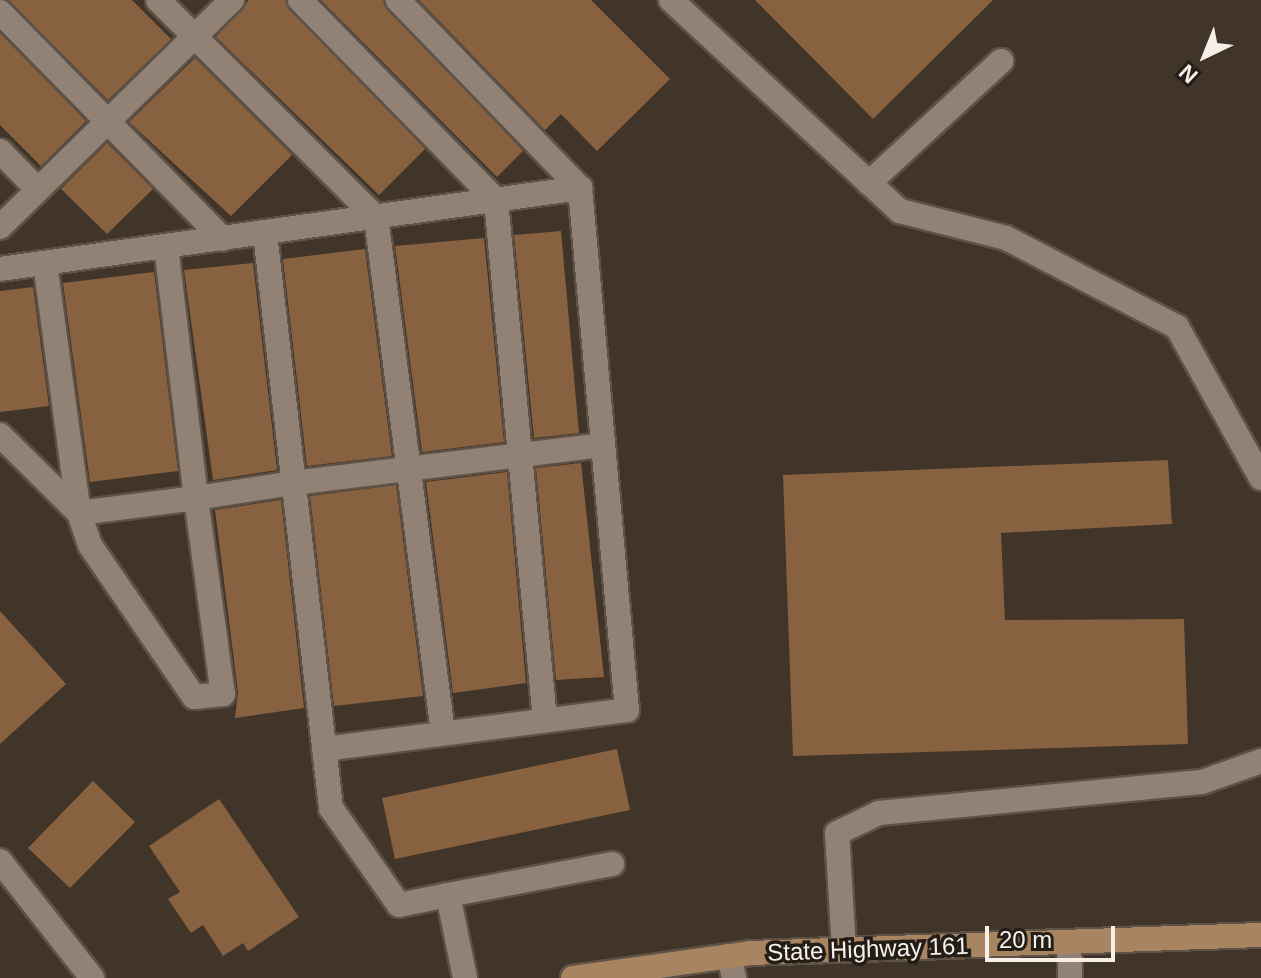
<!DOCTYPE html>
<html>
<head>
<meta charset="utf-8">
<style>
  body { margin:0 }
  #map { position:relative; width:1261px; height:978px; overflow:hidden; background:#413428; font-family:Helvetica,sans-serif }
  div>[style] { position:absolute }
  .building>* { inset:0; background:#886240 }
  .roads { filter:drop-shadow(2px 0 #5e5248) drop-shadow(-2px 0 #5e5248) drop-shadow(0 2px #5e5248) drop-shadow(0 -2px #5e5248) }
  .service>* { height:24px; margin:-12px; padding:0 12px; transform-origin:12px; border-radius:12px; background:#928275 }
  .minor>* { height:24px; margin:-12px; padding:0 12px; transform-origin:12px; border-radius:12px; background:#928275 }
  .secondary>* { height:24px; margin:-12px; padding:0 12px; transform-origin:12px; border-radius:12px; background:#a88460 }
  span { translate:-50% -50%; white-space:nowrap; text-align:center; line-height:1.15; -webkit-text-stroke:7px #231d17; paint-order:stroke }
  .street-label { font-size:24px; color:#f8efe8 }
  .north { position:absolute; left:1165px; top:16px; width:80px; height:80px; -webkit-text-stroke:6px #231d17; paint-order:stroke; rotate:223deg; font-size:22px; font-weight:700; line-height:32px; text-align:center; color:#f8efe8 }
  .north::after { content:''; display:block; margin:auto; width:28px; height:36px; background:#f8efe8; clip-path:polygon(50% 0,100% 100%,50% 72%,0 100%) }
  .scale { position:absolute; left:985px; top:926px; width:130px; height:36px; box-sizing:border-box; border:4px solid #f8efe8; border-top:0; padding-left:10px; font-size:24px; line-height:28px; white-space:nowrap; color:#f8efe8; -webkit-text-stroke:6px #231d17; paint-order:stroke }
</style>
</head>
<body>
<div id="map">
  <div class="building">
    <div style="clip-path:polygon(8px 0,132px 0,171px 39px,108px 100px)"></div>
    <div style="clip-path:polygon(249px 0,285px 0,425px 149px,379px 195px,216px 37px)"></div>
    <div style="clip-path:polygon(321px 0,383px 0,523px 151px,497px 177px)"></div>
    <div style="clip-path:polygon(419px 0,591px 0,670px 79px,597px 151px,561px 114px,545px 130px)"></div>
    <div style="clip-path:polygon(755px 0,993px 0,873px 119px)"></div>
    <div style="clip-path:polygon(0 33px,86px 121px,41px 166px,0 125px)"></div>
    <div style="clip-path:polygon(195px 58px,292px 155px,231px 216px,129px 122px)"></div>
    <div style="clip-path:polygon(107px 143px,153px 189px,107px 234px,61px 189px)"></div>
    <div style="clip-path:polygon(561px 231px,579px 433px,534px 438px,514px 235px)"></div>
    <div style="clip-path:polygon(484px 238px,504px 442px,422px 452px,395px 246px)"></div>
    <div style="clip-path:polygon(365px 249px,392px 456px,307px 466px,283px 259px)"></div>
    <div style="clip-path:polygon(253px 263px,277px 470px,213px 480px,184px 270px)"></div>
    <div style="clip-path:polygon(154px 272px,178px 471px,90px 482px,63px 283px)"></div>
    <div style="clip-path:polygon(33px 287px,49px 406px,0 412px,0 291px)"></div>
    <div style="clip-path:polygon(1168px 460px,1172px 524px,1001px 533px,1005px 620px,1184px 619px,1188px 744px,793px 756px,783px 475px)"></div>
    <div style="clip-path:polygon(581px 463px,604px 677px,556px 680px,536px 468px)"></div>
    <div style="clip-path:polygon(507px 472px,526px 683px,453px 693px,426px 482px)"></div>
    <div style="clip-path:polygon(396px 485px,423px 696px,334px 706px,310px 496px)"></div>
    <div style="clip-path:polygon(281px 500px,304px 708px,235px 718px,238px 692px,215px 510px)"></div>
    <div style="clip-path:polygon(0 611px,66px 684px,0 744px)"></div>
    <div style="clip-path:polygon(617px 749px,630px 810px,395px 859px,382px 798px)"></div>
    <div style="clip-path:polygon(93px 781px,135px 822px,70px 888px,28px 848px)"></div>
    <div style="clip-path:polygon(219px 799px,299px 917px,248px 951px,243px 943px,223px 956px,203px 925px,191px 933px,168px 899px,180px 892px,149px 846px)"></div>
  </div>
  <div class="roads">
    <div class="service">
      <div style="left:158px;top:0;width:308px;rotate:44.9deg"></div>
      <div style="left:376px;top:217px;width:520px;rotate:82.6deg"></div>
      <div style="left:300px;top:0;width:280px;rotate:45.6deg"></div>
      <div style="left:496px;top:200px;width:522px;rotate:84.62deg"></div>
      <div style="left:671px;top:0;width:311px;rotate:42.7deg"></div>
      <div style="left:900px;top:211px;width:109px;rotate:14.3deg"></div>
      <div style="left:1006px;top:238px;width:193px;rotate:27.5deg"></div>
      <div style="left:1177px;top:327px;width:173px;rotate:60.9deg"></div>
      <div style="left:0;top:12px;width:318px;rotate:45.5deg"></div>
      <div style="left:0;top:151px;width:54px;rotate:45.7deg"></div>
      <div style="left:869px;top:183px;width:180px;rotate:-42.7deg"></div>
      <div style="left:0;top:227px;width:325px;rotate:-44.4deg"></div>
      <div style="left:265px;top:233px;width:579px;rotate:83.45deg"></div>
      <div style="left:331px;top:808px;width:118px;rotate:55deg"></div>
      <div style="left:399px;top:905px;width:50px;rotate:-11.5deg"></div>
      <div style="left:448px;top:895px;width:85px;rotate:78.4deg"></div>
      <div style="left:166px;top:246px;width:254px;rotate:83.2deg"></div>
      <div style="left:196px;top:498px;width:198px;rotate:82.2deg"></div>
      <div style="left:223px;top:694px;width:29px;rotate:174deg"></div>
      <div style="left:194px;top:697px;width:184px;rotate:-124.4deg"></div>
      <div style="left:90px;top:545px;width:34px;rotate:-109deg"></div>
      <div style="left:79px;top:513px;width:118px;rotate:-7.3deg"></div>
      <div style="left:196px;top:498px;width:98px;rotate:-8.8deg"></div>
      <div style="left:293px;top:483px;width:311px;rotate:-7deg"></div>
      <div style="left:45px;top:263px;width:252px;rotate:82.3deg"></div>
      <div style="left:0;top:269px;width:586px;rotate:-7.95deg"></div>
      <div style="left:0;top:435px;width:111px;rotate:44.6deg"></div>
      <div style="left:324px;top:749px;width:305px;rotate:-7.3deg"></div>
      <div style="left:627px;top:710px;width:524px;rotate:-95.14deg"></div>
      <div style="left:580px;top:188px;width:262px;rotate:-134.1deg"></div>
      <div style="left:448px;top:895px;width:167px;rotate:-10.7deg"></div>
      <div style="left:1069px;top:942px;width:36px;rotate:88deg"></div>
      <div style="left:844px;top:950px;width:117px;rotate:-93.4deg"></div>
      <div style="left:837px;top:833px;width:47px;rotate:-25.5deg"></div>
      <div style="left:879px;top:813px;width:324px;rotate:-5.5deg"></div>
      <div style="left:1202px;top:782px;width:63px;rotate:-19.6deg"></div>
      <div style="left:729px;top:956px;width:23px;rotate:77deg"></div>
    </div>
    <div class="minor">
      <div style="left:0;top:861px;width:149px;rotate:51.8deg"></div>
    </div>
    <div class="secondary">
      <div style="left:573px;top:978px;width:179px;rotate:-8deg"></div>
      <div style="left:750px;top:953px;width:511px;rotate:-2.02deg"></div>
    </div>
  </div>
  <div class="street-label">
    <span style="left:868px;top:949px;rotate:-2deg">State Highway 161</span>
  </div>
  <div class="north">N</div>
  <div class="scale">20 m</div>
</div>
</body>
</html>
